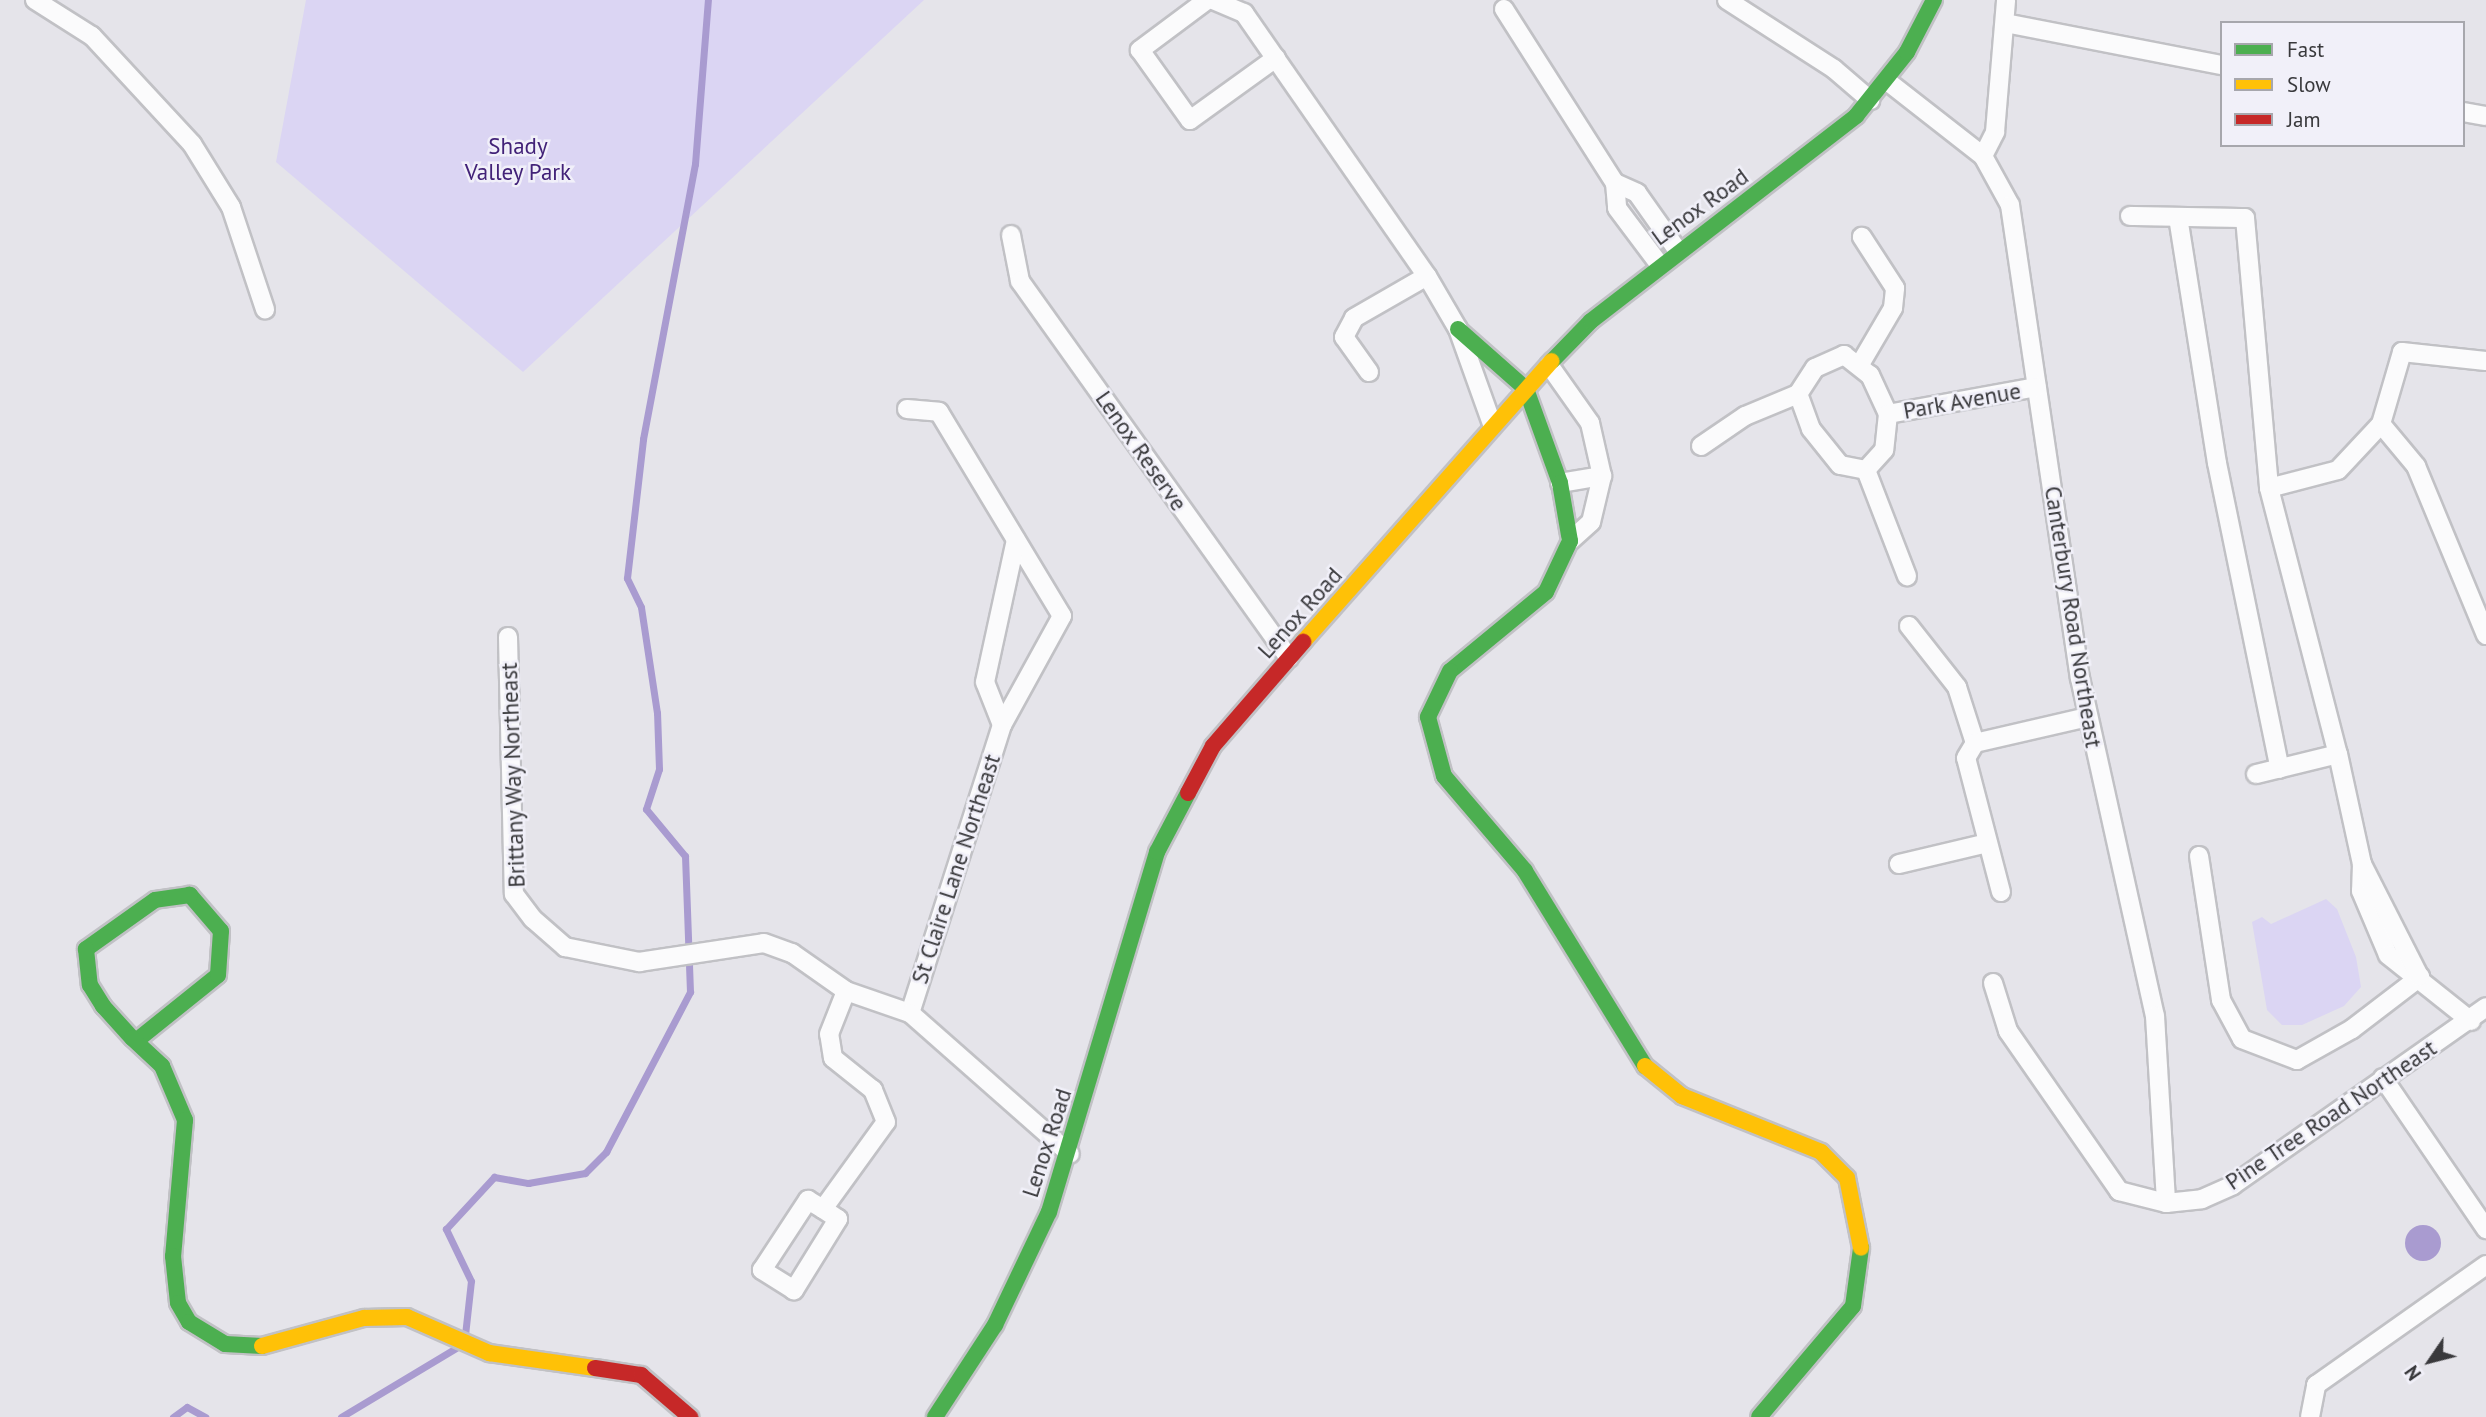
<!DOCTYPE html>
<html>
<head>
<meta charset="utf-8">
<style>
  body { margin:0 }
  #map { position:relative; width:2486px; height:1417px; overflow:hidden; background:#e5e4ea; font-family:"PT Sans",sans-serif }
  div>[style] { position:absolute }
  .green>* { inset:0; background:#dbd5f3 }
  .water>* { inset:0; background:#a99bd0 }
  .round { border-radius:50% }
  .stream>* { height:7px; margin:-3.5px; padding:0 3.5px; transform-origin:3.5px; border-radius:3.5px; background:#a99bd0 }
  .roads { filter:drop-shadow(2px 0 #c1c1c5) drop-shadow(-2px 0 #c1c1c5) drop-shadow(0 2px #c1c1c5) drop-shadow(0 -2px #c1c1c5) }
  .street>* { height:18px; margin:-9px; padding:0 9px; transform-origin:9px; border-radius:9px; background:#fbfbfc }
  .fast>* { height:16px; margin:-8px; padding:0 8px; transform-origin:8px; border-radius:8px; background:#4caf50 }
  .slow>* { height:16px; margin:-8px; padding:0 8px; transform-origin:8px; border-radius:8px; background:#ffc107 }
  .jam>* { height:16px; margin:-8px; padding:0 8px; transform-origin:8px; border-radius:8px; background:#c62828 }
  span { translate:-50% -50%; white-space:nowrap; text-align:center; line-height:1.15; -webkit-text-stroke:5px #f1f0f9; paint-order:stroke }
  .park-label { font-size:23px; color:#422278 }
  .street-label { font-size:23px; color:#39393c }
  .legend { position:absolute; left:2220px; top:21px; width:245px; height:126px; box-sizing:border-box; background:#f1f0f9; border:2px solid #a7a7ad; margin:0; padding:9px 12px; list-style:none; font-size:21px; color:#39393c }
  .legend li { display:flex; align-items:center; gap:14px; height:35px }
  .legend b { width:35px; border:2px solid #a7a7ad }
  .north { position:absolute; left:2395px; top:1326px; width:70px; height:70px; -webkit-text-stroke:5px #f1f0f9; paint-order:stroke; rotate:235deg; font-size:19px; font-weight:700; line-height:28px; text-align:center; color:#39393c }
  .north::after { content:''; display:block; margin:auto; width:24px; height:32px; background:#39393c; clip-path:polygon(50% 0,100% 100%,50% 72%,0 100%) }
</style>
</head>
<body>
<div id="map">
  <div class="green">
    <div style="clip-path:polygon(306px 0,924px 0,523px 372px,276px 162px)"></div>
    <div style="clip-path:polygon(2326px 899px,2337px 909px,2356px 957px,2361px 987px,2344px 1006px,2302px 1025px,2282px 1025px,2267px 1010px,2252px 922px,2262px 917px,2271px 924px)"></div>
  </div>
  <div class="water">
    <div class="round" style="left:2405px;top:1225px;width:36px;height:36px"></div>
  </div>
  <div class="stream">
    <div style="left:465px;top:1335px;width:54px;rotate:-83.7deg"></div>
    <div style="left:471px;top:1281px;width:58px;rotate:-115.7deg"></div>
    <div style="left:446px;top:1229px;width:71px;rotate:-47.3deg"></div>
    <div style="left:494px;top:1177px;width:35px;rotate:10deg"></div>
    <div style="left:528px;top:1183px;width:58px;rotate:-10deg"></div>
    <div style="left:585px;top:1173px;width:30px;rotate:-45deg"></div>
    <div style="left:606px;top:1152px;width:181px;rotate:-62.3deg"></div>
    <div style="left:690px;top:992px;width:136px;rotate:-92.1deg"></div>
    <div style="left:685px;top:856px;width:61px;rotate:-129.7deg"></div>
    <div style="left:646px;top:809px;width:42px;rotate:-72deg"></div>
    <div style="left:659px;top:769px;width:56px;rotate:-92deg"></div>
    <div style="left:657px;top:713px;width:107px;rotate:-98.6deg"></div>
    <div style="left:641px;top:607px;width:32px;rotate:-116deg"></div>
    <div style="left:627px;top:578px;width:140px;rotate:-83.4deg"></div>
    <div style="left:643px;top:439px;width:280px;rotate:-79.3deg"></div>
    <div style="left:695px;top:164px;width:165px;rotate:-85.5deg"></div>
    <div style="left:173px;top:1417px;width:17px;rotate:-36deg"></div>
    <div style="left:187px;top:1407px;width:21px;rotate:29deg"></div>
    <div style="left:341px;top:1417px;width:138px;rotate:-31deg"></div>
  </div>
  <div class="roads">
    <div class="street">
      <div style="left:35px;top:0;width:67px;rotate:32.3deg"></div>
      <div style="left:92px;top:36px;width:147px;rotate:47.2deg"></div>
      <div style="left:192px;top:144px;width:74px;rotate:58.2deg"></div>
      <div style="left:231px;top:207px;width:108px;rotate:71.6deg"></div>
      <div style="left:1207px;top:0;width:84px;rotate:143.3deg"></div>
      <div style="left:1140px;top:50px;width:86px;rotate:54.5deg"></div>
      <div style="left:1190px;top:120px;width:106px;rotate:-35.8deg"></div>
      <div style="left:1213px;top:0;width:34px;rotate:23deg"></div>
      <div style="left:1244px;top:13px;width:320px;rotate:55.2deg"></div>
      <div style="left:1427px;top:276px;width:61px;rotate:59.7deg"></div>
      <div style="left:1458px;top:329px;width:101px;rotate:70.3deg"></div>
      <div style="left:1727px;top:0;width:127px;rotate:32.8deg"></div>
      <div style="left:1834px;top:69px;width:48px;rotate:40.7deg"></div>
      <div style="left:1504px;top:9px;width:206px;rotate:57.5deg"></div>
      <div style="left:1615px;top:183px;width:25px;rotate:85deg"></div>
      <div style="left:1617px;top:208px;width:70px;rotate:53.1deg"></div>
      <div style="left:2005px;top:23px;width:221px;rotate:11deg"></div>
      <div style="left:1887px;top:81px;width:122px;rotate:38deg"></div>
      <div style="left:1983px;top:156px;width:56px;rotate:61.1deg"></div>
      <div style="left:2010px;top:205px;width:478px;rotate:81.6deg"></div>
      <div style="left:2080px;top:678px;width:346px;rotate:77.5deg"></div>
      <div style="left:2155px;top:1016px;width:187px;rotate:86.6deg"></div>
      <div style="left:2463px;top:112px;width:23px;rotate:10deg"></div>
      <div style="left:1983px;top:156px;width:27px;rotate:-63deg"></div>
      <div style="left:1995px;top:132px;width:132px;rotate:-85.2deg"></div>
      <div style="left:1615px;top:183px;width:24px;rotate:24deg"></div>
      <div style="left:1637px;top:193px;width:71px;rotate:54.7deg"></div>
      <div style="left:2130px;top:216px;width:115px;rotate:1deg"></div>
      <div style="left:2245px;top:218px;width:271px;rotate:84.9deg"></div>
      <div style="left:2269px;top:488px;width:275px;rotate:75.5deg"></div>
      <div style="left:2338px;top:754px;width:113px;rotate:77.7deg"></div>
      <div style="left:2362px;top:864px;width:27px;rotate:92deg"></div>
      <div style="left:2361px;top:891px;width:69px;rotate:67.1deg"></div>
      <div style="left:2388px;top:955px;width:106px;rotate:38.5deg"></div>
      <div style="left:2178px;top:217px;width:249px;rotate:81deg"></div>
      <div style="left:2217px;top:463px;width:312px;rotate:78.4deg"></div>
      <div style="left:1011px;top:235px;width:47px;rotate:78.9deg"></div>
      <div style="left:1020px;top:281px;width:463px;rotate:54.5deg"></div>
      <div style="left:1844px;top:355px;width:33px;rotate:38deg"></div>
      <div style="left:1870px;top:375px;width:43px;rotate:65.2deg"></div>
      <div style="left:1888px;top:414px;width:36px;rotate:96deg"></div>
      <div style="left:1884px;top:450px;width:27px;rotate:132deg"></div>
      <div style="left:1866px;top:470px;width:26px;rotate:-169deg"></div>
      <div style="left:1840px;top:465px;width:46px;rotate:-128.9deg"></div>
      <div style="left:1811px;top:429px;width:37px;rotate:-110deg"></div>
      <div style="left:1798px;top:394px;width:31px;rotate:-57deg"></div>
      <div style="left:1815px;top:368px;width:32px;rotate:-24deg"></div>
      <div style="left:1549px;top:365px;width:71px;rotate:54.7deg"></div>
      <div style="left:1590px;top:423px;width:54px;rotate:77.2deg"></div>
      <div style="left:1602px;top:476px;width:47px;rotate:103.4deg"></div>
      <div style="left:1591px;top:522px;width:28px;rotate:138deg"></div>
      <div style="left:1859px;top:366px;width:67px;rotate:-59.6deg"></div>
      <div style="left:1893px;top:308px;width:20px;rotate:-84deg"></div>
      <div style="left:1895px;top:288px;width:61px;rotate:-122.9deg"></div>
      <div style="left:1369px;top:372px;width:43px;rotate:-125.5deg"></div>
      <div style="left:1344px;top:337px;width:21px;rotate:-62deg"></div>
      <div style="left:1354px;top:318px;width:84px;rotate:-29.9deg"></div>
      <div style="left:907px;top:409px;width:32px;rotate:5deg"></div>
      <div style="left:939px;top:412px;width:238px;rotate:58.9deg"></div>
      <div style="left:1062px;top:616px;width:124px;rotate:118.8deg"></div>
      <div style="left:1002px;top:725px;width:302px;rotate:107.7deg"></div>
      <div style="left:1888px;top:414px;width:151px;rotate:-10.3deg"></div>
      <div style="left:2381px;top:424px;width:55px;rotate:50.2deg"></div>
      <div style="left:2416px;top:466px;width:183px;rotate:67.5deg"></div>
      <div style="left:1701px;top:446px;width:53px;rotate:-34.3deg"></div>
      <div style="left:1745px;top:416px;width:57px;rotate:-22.5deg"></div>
      <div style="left:1866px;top:470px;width:114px;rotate:68.9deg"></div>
      <div style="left:1560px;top:483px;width:43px;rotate:-9.5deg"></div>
      <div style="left:2269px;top:488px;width:71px;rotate:-14.6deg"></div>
      <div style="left:2338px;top:470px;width:63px;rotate:-46.9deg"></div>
      <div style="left:2381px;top:424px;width:75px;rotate:-73.7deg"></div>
      <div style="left:2402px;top:352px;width:84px;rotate:6.1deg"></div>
      <div style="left:1909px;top:626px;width:78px;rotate:51.8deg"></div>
      <div style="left:1957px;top:687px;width:59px;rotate:72.2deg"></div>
      <div style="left:508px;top:637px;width:257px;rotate:88.7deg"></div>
      <div style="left:514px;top:894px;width:31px;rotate:53deg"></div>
      <div style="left:533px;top:919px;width:43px;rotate:41.2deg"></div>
      <div style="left:565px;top:947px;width:76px;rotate:11.5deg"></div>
      <div style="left:639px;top:962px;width:126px;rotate:-8.6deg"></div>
      <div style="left:764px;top:943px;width:30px;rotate:20deg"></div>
      <div style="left:792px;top:953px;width:66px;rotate:35.1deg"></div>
      <div style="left:846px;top:991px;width:68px;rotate:19deg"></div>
      <div style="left:910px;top:1013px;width:213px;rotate:41.4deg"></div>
      <div style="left:1002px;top:725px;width:46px;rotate:-111.6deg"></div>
      <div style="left:985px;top:682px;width:145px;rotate:-77.7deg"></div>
      <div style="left:2256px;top:774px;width:84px;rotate:-13.7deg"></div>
      <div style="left:2199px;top:856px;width:146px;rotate:81.3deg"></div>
      <div style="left:2221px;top:1000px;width:44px;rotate:61.7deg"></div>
      <div style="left:2242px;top:1039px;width:59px;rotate:20.9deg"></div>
      <div style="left:2297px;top:1060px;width:63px;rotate:-29.4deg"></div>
      <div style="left:2352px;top:1029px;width:86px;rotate:-37.4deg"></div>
      <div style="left:1899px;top:864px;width:91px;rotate:-13.3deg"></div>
      <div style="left:2362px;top:864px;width:126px;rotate:63deg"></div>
      <div style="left:2001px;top:892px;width:138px;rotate:-104.6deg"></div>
      <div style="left:1966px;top:758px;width:17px;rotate:-59deg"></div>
      <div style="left:1975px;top:743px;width:116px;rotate:-13deg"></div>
      <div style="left:1993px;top:983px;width:50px;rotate:72.6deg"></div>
      <div style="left:2008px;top:1031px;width:195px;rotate:55.2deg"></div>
      <div style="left:2119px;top:1191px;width:49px;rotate:14.3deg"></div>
      <div style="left:2166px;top:1203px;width:36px;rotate:-6deg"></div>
      <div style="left:2202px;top:1199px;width:34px;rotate:-24deg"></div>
      <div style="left:2233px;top:1185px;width:309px;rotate:-35.1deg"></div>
      <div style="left:2383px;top:1078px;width:183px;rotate:55.7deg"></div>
      <div style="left:823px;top:1209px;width:18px;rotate:34deg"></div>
      <div style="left:838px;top:1219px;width:84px;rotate:121.8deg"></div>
      <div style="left:794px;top:1290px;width:38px;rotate:-148deg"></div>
      <div style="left:762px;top:1270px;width:84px;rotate:-56.7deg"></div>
      <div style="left:808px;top:1200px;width:17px;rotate:31deg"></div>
      <div style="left:823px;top:1209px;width:107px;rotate:-54.1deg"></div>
      <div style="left:886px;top:1122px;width:35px;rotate:-112deg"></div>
      <div style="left:873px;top:1090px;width:51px;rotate:-141.3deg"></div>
      <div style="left:833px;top:1058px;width:24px;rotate:-99deg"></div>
      <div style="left:829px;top:1034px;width:46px;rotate:-68.4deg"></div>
      <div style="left:2310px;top:1417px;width:33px;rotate:-79deg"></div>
      <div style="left:2316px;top:1385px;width:208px;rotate:-35.2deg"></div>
    </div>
    <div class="fast">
      <div style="left:1458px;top:329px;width:91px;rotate:41.4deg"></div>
      <div style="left:1526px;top:389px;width:100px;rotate:70.1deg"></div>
      <div style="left:1560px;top:483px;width:59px;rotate:80.2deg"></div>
      <div style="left:1570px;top:541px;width:56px;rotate:115.2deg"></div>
      <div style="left:1546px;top:592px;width:124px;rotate:140.5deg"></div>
      <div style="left:1450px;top:671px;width:51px;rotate:115.6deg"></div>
      <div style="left:1428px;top:717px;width:61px;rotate:74.8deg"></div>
      <div style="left:1444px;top:776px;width:125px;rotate:49.5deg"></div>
      <div style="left:1525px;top:871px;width:229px;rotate:58.4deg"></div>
      <div style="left:1552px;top:361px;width:56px;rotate:-45.7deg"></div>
      <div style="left:1591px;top:321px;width:335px;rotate:-37.7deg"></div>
      <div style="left:1856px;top:116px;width:82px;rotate:-51.4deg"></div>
      <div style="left:1907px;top:52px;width:59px;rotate:-62.6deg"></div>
      <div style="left:136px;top:1041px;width:105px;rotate:-38.8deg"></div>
      <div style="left:218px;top:975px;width:44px;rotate:-86.1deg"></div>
      <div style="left:221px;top:931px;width:48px;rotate:-130.7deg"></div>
      <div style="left:190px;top:895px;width:35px;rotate:172deg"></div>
      <div style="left:155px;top:900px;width:85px;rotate:144.6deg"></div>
      <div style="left:86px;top:949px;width:36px;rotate:84deg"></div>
      <div style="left:90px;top:985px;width:25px;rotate:58deg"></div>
      <div style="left:103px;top:1006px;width:43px;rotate:47.8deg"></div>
      <div style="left:132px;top:1038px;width:41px;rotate:43deg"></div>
      <div style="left:162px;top:1066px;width:59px;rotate:66.9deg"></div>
      <div style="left:185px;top:1120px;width:137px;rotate:95deg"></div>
      <div style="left:173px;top:1256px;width:47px;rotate:83.9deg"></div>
      <div style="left:178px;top:1303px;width:22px;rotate:60deg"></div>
      <div style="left:189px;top:1322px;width:42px;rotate:31.4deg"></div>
      <div style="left:225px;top:1344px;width:37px;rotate:3deg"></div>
      <div style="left:935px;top:1417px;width:110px;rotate:-56.9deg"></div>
      <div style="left:995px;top:1325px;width:125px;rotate:-64.5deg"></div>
      <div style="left:1049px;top:1212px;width:376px;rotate:-73.3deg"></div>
      <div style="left:1157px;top:852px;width:67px;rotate:-62.3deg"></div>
      <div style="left:1759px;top:1417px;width:145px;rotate:-49.7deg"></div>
      <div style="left:1853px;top:1306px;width:59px;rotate:-82.1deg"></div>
    </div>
    <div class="slow">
      <div style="left:1303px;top:642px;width:375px;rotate:-48.5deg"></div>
      <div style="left:1645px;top:1066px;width:48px;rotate:39deg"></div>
      <div style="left:1682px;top:1096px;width:150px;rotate:21.9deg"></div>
      <div style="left:1821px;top:1152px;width:37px;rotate:45deg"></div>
      <div style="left:1847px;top:1178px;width:71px;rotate:78.7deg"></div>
      <div style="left:262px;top:1346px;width:106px;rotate:-15.4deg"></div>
      <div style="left:364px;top:1318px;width:43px;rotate:-1.3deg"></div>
      <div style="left:407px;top:1317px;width:90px;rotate:23.7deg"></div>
      <div style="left:489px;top:1353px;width:107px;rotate:8.1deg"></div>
    </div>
    <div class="jam">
      <div style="left:1188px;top:793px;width:53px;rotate:-62deg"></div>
      <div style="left:1213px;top:746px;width:138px;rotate:-49.1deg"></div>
      <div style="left:595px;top:1368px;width:47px;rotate:8.7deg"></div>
      <div style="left:641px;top:1375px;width:65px;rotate:40.6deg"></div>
    </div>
  </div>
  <div class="park-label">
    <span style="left:518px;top:159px">Shady<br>Valley Park</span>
  </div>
  <div class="street-label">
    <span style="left:1700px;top:207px;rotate:-36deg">Lenox Road</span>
    <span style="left:1962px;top:401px;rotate:-10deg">Park Avenue</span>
    <span style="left:1141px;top:451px;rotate:55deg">Lenox Reserve</span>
    <span style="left:1300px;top:613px;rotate:-48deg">Lenox Road</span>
    <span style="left:2073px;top:617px;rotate:81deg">Canterbury Road Northeast</span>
    <span style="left:513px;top:775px;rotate:-92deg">Brittany Way Northeast</span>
    <span style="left:956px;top:869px;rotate:-72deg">St Claire Lane Northeast</span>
    <span style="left:2331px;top:1115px;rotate:-34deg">Pine Tree Road Northeast</span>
    <span style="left:1047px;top:1143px;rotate:-72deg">Lenox Road</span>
  </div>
  <ul class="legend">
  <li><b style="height:9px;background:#4caf50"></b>Fast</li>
  <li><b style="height:9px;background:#ffc107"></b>Slow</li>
  <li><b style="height:9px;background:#c62828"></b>Jam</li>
  </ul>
  <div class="north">N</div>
</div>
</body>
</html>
